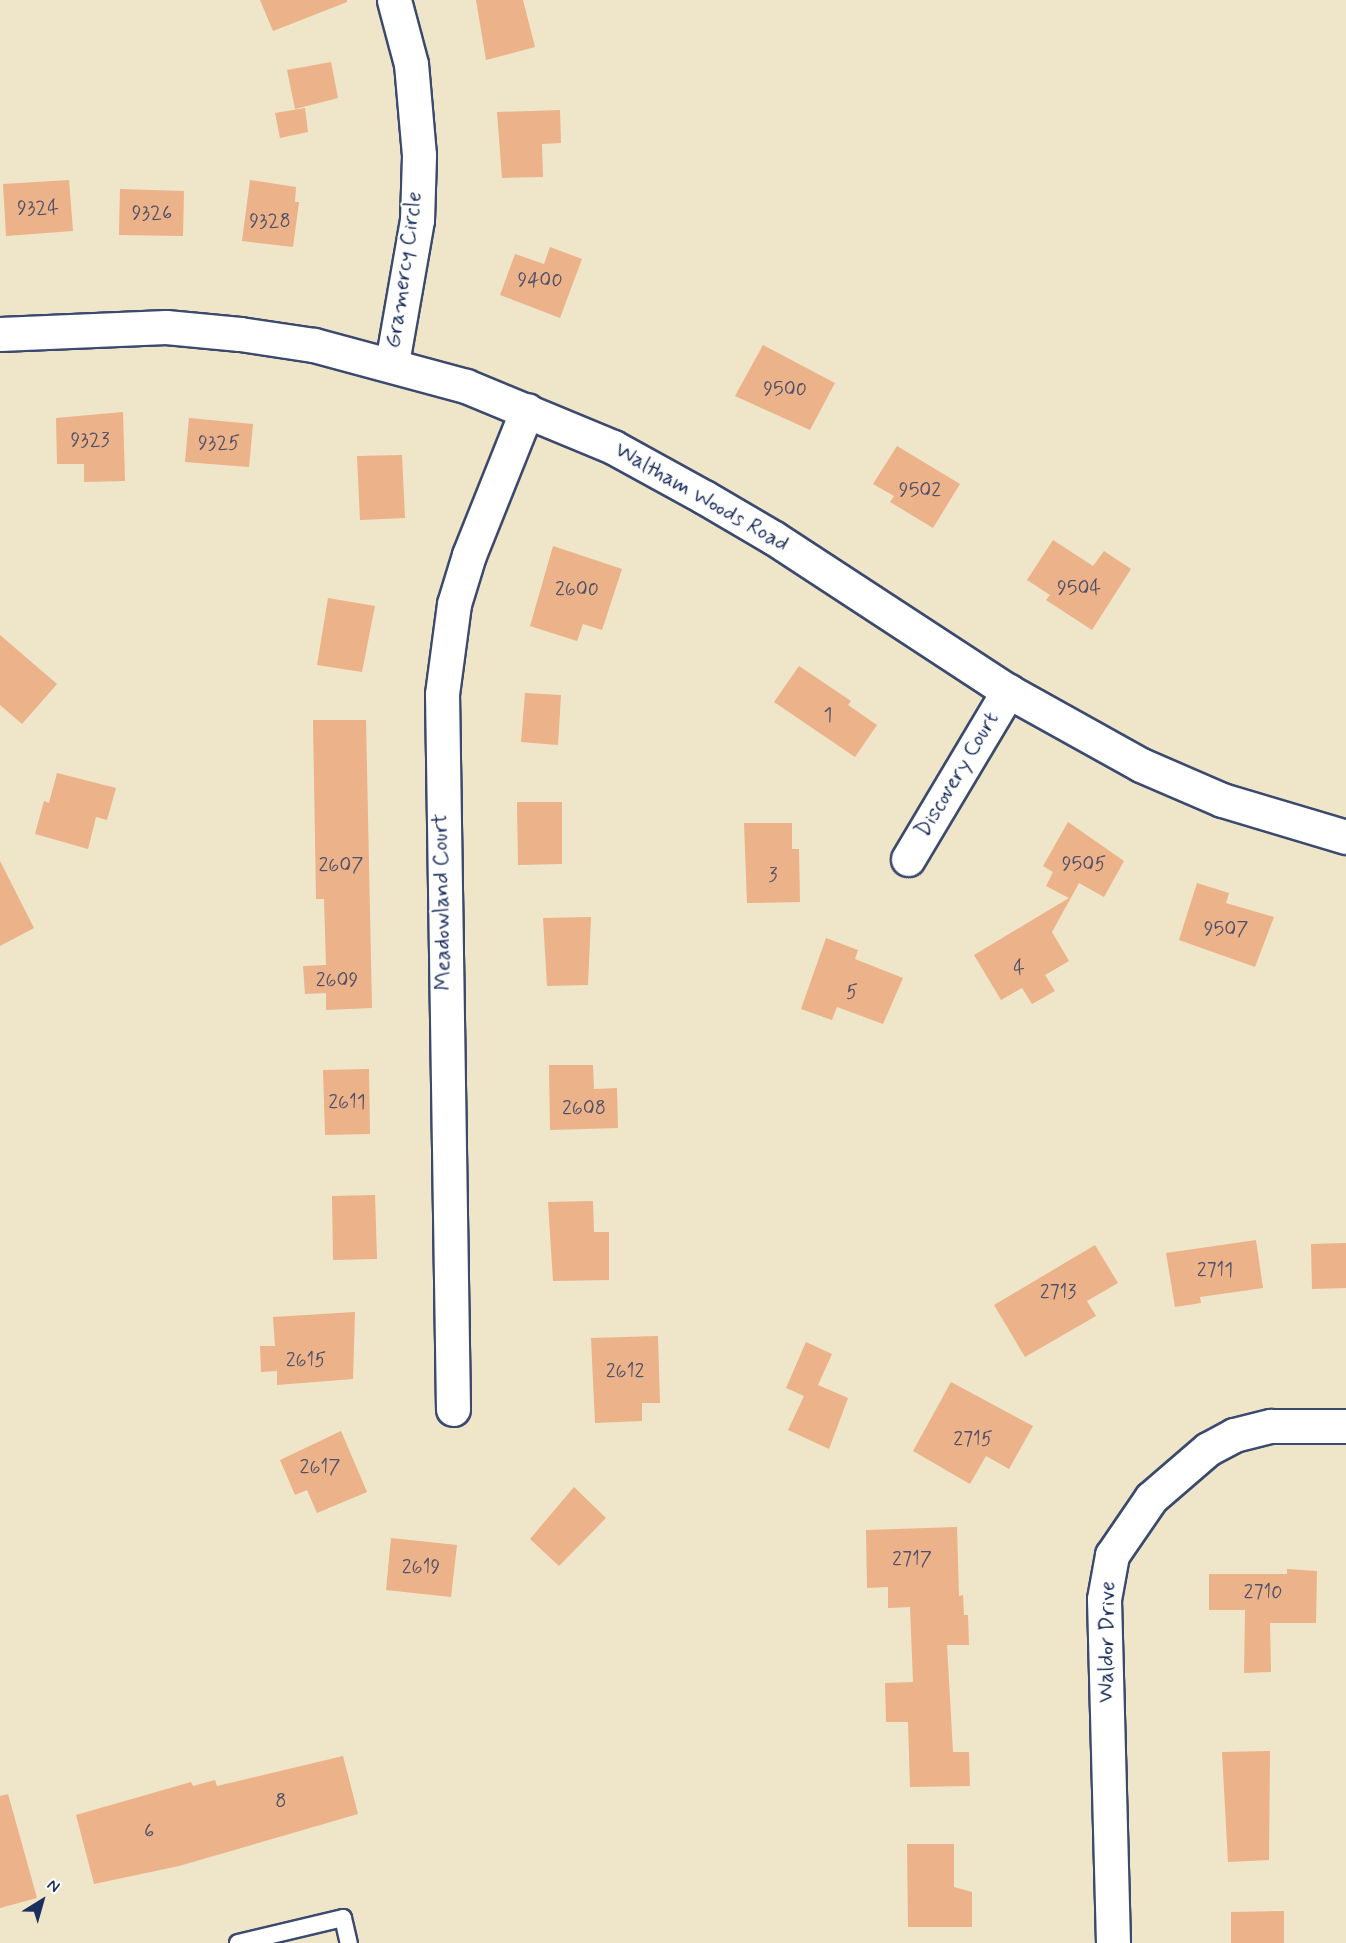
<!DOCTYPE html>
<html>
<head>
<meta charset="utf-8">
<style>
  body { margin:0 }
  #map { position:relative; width:1346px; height:1943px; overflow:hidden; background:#efe5c8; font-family:Mynerve,sans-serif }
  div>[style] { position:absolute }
  .building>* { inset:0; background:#ecb289 }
  .roads { filter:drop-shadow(2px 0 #3b4a6e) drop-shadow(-2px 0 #3b4a6e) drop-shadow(0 2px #3b4a6e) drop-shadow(0 -2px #3b4a6e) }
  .service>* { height:16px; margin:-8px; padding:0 8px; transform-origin:8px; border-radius:8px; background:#fff }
  .minor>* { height:33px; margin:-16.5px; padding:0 16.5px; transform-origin:16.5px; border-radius:16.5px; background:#fff }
  .tertiary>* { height:33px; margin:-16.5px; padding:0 16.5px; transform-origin:16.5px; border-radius:16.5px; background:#fff }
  span { translate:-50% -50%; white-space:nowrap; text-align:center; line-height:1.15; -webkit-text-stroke:4.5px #fff; paint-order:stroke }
  .number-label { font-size:20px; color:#4f5069 }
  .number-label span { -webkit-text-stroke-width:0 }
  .street-label { font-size:22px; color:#1b2f5e }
  .north { position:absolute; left:12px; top:1871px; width:60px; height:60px; -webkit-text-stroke:4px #fff; paint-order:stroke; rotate:37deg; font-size:16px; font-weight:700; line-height:24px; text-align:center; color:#1b2f5e }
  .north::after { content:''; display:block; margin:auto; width:21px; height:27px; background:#1b2f5e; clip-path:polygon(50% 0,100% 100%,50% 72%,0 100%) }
</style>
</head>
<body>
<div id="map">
  <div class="building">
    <div style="clip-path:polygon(260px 0,347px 0,347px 2px,273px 31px)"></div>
    <div style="clip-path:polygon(476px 0,523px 0,535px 47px,486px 60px)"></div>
    <div style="clip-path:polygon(331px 62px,338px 98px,295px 109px,287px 70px)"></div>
    <div style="clip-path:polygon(305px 108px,308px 132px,280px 138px,275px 113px)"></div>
    <div style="clip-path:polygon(560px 110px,561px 143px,542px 144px,543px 177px,502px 178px,497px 112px)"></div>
    <div style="clip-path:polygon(69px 180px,73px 231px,6px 236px,3px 184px)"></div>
    <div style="clip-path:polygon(250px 180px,296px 187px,295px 202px,299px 202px,293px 247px,242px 241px)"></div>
    <div style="clip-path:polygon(120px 189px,184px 191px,183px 236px,119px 235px)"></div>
    <div style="clip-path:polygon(550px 247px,582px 259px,560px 318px,500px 295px,515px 254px,544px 264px)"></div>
    <div style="clip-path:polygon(763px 345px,835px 383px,810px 430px,735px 396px)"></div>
    <div style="clip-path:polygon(123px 412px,125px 481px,84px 482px,84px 464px,57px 464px,56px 418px)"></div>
    <div style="clip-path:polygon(189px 418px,253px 424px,249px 467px,185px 462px)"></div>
    <div style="clip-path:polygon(897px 446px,960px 484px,933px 528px,890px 502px,894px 496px,873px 484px)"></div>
    <div style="clip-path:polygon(402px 455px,405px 518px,360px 520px,357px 456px)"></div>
    <div style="clip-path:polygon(1053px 540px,1093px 566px,1104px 551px,1131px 569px,1092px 630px,1046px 600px,1050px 595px,1027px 580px)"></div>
    <div style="clip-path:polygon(553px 546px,622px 569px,602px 630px,583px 624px,577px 641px,530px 626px)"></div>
    <div style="clip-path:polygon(328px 598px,375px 606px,362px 672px,317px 665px)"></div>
    <div style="clip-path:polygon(0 635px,57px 684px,22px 724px,0 705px)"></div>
    <div style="clip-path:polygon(799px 666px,851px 701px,848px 705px,877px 725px,855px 757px,774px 702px)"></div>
    <div style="clip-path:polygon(525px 693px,561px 695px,558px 745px,521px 742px)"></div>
    <div style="clip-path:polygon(313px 720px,366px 720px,372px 1008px,326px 1010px,326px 993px,305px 994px,303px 966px,326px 965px,324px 899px,316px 899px)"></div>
    <div style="clip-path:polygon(57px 773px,116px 788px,107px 820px,96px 817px,88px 849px,35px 834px,44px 801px,49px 803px)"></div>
    <div style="clip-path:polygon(517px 802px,562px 802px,562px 864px,518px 865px)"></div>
    <div style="clip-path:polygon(1068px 822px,1124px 861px,1104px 897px,1079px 883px,1052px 932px,1069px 961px,1045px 975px,1055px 991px,1032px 1004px,1022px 988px,1001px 1000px,974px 955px,1069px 898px,1046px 886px,1053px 872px,1043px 866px)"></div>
    <div style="clip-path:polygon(744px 823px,792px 823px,792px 849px,799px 849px,800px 902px,747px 903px)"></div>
    <div style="clip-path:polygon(0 861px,34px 928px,0 946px)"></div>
    <div style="clip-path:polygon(1197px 883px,1229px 893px,1226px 903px,1274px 917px,1255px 967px,1179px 940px)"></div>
    <div style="clip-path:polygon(591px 917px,588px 985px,547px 986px,543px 918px)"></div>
    <div style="clip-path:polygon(826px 938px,858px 950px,855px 959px,903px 978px,883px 1024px,837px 1007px,832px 1020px,801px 1009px)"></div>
    <div style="clip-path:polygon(549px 1065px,593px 1065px,594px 1089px,617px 1088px,618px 1128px,550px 1130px)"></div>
    <div style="clip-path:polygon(369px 1069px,370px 1134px,325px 1135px,323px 1070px)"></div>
    <div style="clip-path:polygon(375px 1195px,377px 1259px,333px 1260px,332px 1196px)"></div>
    <div style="clip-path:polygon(593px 1201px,594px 1232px,609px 1232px,609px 1280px,553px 1281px,548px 1202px)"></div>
    <div style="clip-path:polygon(1256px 1240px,1263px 1288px,1200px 1297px,1201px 1303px,1175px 1307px,1166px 1253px)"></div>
    <div style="clip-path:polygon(1346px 1243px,1346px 1288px,1312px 1289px,1311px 1244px)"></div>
    <div style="clip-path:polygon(1095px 1245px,1118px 1283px,1087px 1301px,1096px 1316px,1025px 1357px,994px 1305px)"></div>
    <div style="clip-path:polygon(355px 1312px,353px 1379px,277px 1385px,277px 1371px,261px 1372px,260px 1346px,275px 1346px,273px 1317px)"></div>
    <div style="clip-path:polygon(658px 1336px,660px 1403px,642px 1403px,642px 1421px,595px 1423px,591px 1338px)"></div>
    <div style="clip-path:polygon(806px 1342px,832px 1354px,818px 1385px,848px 1398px,829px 1449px,788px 1430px,804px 1396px,786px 1388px)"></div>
    <div style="clip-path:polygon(951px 1382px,1033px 1426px,1009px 1469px,986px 1456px,970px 1484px,913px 1451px)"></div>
    <div style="clip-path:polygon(341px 1431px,367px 1492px,317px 1513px,307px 1490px,295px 1495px,280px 1460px)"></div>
    <div style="clip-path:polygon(574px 1487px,606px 1518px,559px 1566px,530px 1539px)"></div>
    <div style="clip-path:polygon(957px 1527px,959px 1596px,963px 1595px,964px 1615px,968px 1615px,969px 1645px,947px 1645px,953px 1752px,969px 1752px,970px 1786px,910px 1787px,908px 1722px,886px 1722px,885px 1683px,913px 1682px,910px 1607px,888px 1608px,888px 1587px,867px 1588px,866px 1530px)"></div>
    <div style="clip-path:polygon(391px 1538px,457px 1545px,451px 1597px,386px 1590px)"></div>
    <div style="clip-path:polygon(1287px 1569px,1317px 1571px,1316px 1623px,1270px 1623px,1271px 1672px,1244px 1673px,1245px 1610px,1209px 1610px,1209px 1574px,1287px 1574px)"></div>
    <div style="clip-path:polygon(1270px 1751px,1269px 1860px,1228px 1862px,1222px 1752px)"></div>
    <div style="clip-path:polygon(343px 1756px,358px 1814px,179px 1866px,94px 1884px,76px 1815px,191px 1782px,193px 1786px,215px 1780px,217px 1786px)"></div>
    <div style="clip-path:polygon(8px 1794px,37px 1898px,0 1908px,0 1796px)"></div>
    <div style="clip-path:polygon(907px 1844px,954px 1844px,954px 1887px,972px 1892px,972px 1927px,908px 1927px)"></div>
    <div style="clip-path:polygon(1284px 1911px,1284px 1943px,1231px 1943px,1231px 1912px)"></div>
  </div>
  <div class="roads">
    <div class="service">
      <div style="left:238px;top:1943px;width:108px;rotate:-13.4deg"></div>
      <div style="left:343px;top:1918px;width:26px;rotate:77deg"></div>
    </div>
    <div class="minor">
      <div style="left:392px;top:363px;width:145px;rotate:-80.1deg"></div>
      <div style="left:417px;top:220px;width:65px;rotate:-88.2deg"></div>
      <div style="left:419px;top:155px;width:91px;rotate:-95deg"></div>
      <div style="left:411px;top:64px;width:66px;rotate:-104.9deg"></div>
      <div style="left:908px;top:859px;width:196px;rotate:-59.2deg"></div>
      <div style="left:453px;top:1409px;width:715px;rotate:-90.88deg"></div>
      <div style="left:442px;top:694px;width:91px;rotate:-82.4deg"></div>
      <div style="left:454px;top:604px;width:51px;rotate:-73deg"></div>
      <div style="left:469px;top:555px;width:156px;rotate:-68.2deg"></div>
      <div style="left:1113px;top:1943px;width:344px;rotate:-91.5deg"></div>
      <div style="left:1104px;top:1599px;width:45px;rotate:-79.7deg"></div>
      <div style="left:1112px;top:1555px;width:69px;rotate:-55.6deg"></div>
      <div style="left:1151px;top:1498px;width:75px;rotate:-40.7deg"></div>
      <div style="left:1208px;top:1449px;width:30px;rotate:-28deg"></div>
      <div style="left:1234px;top:1435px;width:38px;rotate:-14deg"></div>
      <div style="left:1271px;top:1426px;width:75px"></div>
    </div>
    <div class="tertiary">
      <div style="left:0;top:334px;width:166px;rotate:-2.4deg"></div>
      <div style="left:166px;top:327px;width:74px;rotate:5.4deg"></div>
      <div style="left:240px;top:334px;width:75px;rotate:8.5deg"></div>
      <div style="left:314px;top:345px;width:157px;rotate:15.1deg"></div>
      <div style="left:466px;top:386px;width:159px;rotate:22.5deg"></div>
      <div style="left:613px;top:447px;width:104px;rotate:28.8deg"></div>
      <div style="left:704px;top:497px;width:81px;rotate:30.4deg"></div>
      <div style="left:774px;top:538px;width:280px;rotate:33.2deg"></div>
      <div style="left:1008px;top:691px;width:152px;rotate:29.1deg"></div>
      <div style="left:1141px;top:765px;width:88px;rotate:23.4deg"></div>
      <div style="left:1222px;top:800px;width:129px;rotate:16.6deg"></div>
    </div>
  </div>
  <div class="number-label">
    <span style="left:38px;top:208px">9324</span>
    <span style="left:152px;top:213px">9326</span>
    <span style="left:270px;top:221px">9328</span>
    <span style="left:540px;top:280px">9400</span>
    <span style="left:785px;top:389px">9500</span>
    <span style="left:90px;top:440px">9323</span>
    <span style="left:219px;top:443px">9325</span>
    <span style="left:920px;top:490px">9502</span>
    <span style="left:1079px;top:588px">9504</span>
    <span style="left:577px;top:589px">2600</span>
    <span style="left:828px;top:715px">1</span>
    <span style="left:1084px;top:864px">9505</span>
    <span style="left:341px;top:865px">2607</span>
    <span style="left:773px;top:875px">3</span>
    <span style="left:1226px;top:929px">9507</span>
    <span style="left:1019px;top:968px">4</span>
    <span style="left:337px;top:980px">2609</span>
    <span style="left:852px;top:992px">5</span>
    <span style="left:347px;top:1102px">2611</span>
    <span style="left:584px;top:1108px">2608</span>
    <span style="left:1215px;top:1270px">2711</span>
    <span style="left:1058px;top:1292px">2713</span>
    <span style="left:306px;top:1360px">2615</span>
    <span style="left:625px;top:1371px">2612</span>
    <span style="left:973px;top:1439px">2715</span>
    <span style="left:320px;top:1467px">2617</span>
    <span style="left:912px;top:1559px">2717</span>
    <span style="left:421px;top:1567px">2619</span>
    <span style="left:1263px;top:1592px">2710</span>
    <span style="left:281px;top:1801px">8</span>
    <span style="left:149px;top:1831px">6</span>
  </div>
  <div class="street-label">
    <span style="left:405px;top:270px;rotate:-82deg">Gramercy Circle</span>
    <span style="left:701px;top:498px;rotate:30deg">Waltham Woods Road</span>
    <span style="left:958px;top:775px;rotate:-59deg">Discovery Court</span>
    <span style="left:443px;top:902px;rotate:-91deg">Meadowland Court</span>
    <span style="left:1108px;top:1642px;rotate:-89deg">Waldor Drive</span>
  </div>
  <div class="north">N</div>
</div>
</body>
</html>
